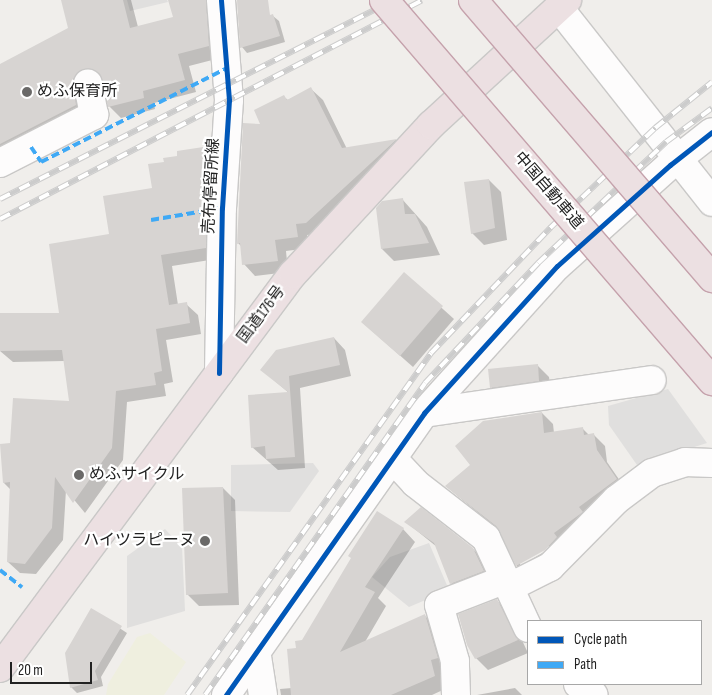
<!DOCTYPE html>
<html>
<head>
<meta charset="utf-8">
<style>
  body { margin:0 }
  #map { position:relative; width:712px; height:695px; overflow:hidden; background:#f0eeeb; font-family:"Sofia Sans Condensed","Noto Sans JP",sans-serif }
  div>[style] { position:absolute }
  .farmland>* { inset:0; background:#efefdf }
  .parking>* { inset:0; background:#e0dfde }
  .shadow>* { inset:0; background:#0003 }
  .building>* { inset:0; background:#d7d4d2 }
  .roads { filter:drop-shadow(1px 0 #c9c8c7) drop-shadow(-1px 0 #c9c8c7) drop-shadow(0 1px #c9c8c7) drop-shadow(0 -1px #c9c8c7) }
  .minor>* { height:28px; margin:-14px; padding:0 14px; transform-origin:14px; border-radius:14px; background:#fdfcfc }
  .highway>* { height:28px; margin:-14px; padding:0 14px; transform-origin:14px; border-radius:14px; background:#ece0e2 }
  .rail>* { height:5.5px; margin-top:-2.75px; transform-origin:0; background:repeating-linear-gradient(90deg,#fff 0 11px,#ccc 0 22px); box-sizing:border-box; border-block:1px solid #ccc }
  .bridges { filter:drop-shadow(1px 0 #c5a2ac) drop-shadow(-1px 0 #c5a2ac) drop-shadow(0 1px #c5a2ac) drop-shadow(0 -1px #c5a2ac) }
  .highway-bridge>* { height:28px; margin:-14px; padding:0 14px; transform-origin:14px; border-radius:14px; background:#ece0e2 }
  .quiet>* { height:4px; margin-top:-2px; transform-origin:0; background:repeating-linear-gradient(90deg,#3fa9f5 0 8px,transparent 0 12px) }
  .cycleway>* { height:5px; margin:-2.5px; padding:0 2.5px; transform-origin:2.5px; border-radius:2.5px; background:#0057b8 }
  .dots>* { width:14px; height:14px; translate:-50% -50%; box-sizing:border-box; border:2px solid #fff; border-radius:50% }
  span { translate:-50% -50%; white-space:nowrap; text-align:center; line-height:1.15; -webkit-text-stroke:4.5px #fff; paint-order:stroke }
  .poi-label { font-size:16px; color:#222 }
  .left { translate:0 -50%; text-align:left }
  .right { translate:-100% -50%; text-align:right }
  .street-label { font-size:16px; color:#222 }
  .legend { position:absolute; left:527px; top:620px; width:175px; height:65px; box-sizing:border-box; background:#fff; border:1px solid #a7a7a7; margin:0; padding:6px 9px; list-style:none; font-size:15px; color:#222 }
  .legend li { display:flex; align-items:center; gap:10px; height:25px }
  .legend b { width:25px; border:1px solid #a7a7a7 }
  .scale { position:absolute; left:10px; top:662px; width:82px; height:22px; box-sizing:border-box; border:2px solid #222; border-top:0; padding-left:6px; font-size:15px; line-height:18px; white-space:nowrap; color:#222; -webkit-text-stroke:4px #fff; paint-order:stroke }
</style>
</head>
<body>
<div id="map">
  <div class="farmland">
    <div style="clip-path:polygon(150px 633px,186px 662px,164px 695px,106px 695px,108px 684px,137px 637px)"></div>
  </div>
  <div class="parking">
    <div style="clip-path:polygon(127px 0,167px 0,168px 2px,130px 11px)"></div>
    <div style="clip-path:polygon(668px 389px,707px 443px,637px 465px,609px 425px,608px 406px)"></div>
    <div style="clip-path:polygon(313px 463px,319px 471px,290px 512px,231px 511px,231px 465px)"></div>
    <div style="clip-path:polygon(165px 529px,182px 547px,185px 611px,127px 628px,127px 556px)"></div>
    <div style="clip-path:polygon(429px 543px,449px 590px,409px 607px,372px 577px,390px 557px)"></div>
  </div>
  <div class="shadow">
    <div style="clip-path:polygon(63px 0,131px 0,138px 27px,174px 18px,170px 0,213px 0,220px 58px,189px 66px,196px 92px,154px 103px,155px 109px,121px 118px,109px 106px,103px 82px,97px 80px,87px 117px,0 162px,0 65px,70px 29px)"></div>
    <div style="clip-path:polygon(273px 16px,279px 21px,285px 42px,247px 53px,242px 47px)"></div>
    <div style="clip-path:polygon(311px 89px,323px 100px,347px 149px,396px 140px,407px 151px,317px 234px,307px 235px,309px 248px,286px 251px,288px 272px,255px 276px,244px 264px,242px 247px,238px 243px,263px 125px,284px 97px,288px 100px)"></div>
    <div style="clip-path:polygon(210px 147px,221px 158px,216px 259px,172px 266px,178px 305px,186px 304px,198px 315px,201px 334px,166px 340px,173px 382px,164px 384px,166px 396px,127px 402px,123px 460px,85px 513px,66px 490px,63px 540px,36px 574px,20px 573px,8px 562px,11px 490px,4px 483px,11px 444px,71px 402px,65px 361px,13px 362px,0 351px,0 314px,60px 315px,110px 235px,154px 189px,165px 163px)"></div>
    <div style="clip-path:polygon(489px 180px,501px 192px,507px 240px,484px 245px,472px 233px)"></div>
    <div style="clip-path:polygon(402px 199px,427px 227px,440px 255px,394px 261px,382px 249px)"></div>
    <div style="clip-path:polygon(404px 274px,454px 319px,413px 367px,362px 322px)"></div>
    <div style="clip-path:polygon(334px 338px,345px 350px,351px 376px,300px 388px,305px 468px,278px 470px,252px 447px,289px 393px,262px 370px)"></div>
    <div style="clip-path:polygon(537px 365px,549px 377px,551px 392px,504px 399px,491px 387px)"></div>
    <div style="clip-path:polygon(evenodd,542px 413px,553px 424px,554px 433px,583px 429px,589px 435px,594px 435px,605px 446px,607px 462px,627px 491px,529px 577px,517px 566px,499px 530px,447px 487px,542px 413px,549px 546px,551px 548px,520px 566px,520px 563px,549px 546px)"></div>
    <div style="clip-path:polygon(223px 488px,235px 500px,239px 605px,199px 606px,187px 594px)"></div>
    <div style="clip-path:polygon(406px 522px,473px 549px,483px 559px,493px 581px,461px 593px,451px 583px,437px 547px)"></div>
    <div style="clip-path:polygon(403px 529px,415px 542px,378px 598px,386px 606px,365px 642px,425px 616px,438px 628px,447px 688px,432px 695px,281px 695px,280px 689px,292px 688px,297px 649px)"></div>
    <div style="clip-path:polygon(497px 601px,509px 613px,528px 653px,488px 670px,476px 658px)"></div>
    <div style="clip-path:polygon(92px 610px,127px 633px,101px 677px,103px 686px,77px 693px,71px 687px)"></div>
    <div style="clip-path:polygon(515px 688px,522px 695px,477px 695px)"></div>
  </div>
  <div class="building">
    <div style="clip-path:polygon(61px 0,123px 0,130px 28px,173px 17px,168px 0,206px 0,209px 46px,178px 54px,185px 80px,143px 91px,144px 98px,108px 107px,100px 74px,85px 69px,73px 79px,76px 105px,0 144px,0 64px,68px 28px)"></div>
    <div style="clip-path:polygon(237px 0,268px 0,270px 15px,273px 14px,280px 36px,240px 48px)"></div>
    <div style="clip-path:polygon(311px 87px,342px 148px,397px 139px,306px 223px,296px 224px,298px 237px,275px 240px,278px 261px,242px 265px,240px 243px,237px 244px,243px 123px,260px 124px,254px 110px,284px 95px,287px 100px)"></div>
    <div style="clip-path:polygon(210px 146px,206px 248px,161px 255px,169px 305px,187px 302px,190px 323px,156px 329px,162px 371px,154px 373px,156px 385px,116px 391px,112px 448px,73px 503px,55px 477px,52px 528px,25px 564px,7px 562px,10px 482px,3px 483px,0 444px,10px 443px,13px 398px,69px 401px,62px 350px,0 351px,0 313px,59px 313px,49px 244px,109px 234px,103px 196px,152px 188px,148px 164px,164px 162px,163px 158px,177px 156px,177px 151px)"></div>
    <div style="clip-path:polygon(489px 179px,495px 228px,471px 234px,464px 182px)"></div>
    <div style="clip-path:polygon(403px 198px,405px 214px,415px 214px,429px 243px,381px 249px,376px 208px,382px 201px)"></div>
    <div style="clip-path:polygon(404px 272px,443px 306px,400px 356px,361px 322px)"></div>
    <div style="clip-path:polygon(334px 337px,340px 365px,289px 376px,295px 457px,266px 459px,265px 446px,251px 448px,248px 395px,288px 392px,260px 370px,276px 350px)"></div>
    <div style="clip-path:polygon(538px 364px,539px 381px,490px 388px,488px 369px)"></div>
    <div style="clip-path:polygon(542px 412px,544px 433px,583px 427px,584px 435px,594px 433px,597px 450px,617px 479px,579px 507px,583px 512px,554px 533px,557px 537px,545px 550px,516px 566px,496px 526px,445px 486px,470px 465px,455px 446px,483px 421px)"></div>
    <div style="clip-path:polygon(223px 487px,228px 593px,186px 595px,182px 488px)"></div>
    <div style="clip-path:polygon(421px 507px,473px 548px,484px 571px,450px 584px,434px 543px,404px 522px)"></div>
    <div style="clip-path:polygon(377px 511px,404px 528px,365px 587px,375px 592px,340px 652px,425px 614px,438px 658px,431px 660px,435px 676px,391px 695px,291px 695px,287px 649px,296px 648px,295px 641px,302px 640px,351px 558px,348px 556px)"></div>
    <div style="clip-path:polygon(497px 599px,518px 640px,475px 659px,467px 645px,458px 614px)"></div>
    <div style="clip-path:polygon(91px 608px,122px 626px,95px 671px,98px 680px,70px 688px,65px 653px)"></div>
  </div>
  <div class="roads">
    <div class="minor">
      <div style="left:559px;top:8px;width:247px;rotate:51.7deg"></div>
      <div style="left:0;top:163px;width:106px;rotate:-27.1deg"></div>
      <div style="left:94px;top:115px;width:32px;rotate:-101deg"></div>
      <div style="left:219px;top:373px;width:165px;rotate:-89deg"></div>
      <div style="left:222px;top:208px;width:108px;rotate:-86.3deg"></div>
      <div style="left:229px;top:100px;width:100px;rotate:-94.6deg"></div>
      <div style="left:424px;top:413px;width:230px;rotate:-8.2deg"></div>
      <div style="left:392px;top:458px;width:34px;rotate:47deg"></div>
      <div style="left:415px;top:483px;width:90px;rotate:37.8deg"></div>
      <div style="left:486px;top:538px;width:99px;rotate:65deg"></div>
      <div style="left:510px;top:587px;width:45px;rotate:-26.6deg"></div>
      <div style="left:550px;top:567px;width:94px;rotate:-45.4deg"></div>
      <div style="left:616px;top:500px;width:45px;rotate:-36.9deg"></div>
      <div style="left:652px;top:473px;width:35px;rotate:-18deg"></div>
      <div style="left:685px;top:462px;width:27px;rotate:2deg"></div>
      <div style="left:256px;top:650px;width:46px;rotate:81.2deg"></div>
      <div style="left:578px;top:684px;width:19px;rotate:35deg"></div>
      <div style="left:226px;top:695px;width:345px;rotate:-54.9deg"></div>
      <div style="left:424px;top:413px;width:198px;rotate:-47.9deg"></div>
      <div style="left:557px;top:266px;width:152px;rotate:-41.8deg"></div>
      <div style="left:670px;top:165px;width:53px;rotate:-38.2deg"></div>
      <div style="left:456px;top:695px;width:34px;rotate:-92deg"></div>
      <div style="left:455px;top:661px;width:58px;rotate:-105.9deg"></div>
      <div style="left:439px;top:605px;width:72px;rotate:-21.2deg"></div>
    </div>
    <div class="highway">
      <div style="left:0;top:668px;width:491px;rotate:-53.4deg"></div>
      <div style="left:293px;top:274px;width:203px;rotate:-47.2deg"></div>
      <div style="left:431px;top:125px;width:185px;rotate:-42.6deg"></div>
    </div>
  </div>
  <div class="rail">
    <div style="left:0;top:199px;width:441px;rotate:-26.8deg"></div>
    <div style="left:0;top:219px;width:475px;rotate:-27.4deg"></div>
    <div style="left:187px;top:695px;width:420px;rotate:-54.5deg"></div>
    <div style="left:431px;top:353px;width:173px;rotate:-46.4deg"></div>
    <div style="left:550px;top:228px;width:145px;rotate:-43.6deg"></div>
    <div style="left:655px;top:128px;width:73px;rotate:-38.9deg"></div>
    <div style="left:205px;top:695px;width:382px;rotate:-54.8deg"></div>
    <div style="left:425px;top:383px;width:165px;rotate:-46.7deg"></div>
    <div style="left:538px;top:263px;width:176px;rotate:-43.4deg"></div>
    <div style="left:666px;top:142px;width:57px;rotate:-36.5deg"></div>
  </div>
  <div class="bridges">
    <div class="highway-bridge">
      <div style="left:384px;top:0;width:503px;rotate:49.28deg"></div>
      <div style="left:473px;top:0;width:367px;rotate:49.3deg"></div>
    </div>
  </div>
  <div class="quiet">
    <div style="left:31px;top:147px;width:18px;rotate:56deg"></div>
    <div style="left:41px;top:162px;width:208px;rotate:-26.8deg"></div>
    <div style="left:151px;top:220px;width:72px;rotate:-9.6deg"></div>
    <div style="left:0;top:570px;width:28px;rotate:38deg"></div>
  </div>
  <div class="cycleway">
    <div style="left:219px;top:373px;width:165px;rotate:-89deg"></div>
    <div style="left:222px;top:208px;width:108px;rotate:-86.3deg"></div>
    <div style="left:229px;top:100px;width:100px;rotate:-94.6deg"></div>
    <div style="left:226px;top:695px;width:345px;rotate:-54.9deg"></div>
    <div style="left:424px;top:413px;width:198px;rotate:-47.9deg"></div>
    <div style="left:557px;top:266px;width:152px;rotate:-41.8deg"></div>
    <div style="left:670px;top:165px;width:53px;rotate:-38.2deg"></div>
  </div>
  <div class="dots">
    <div style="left:27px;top:92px;background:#6a6968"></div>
    <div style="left:79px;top:475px;background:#6a6968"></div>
    <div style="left:205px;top:541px;background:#6a6968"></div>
  </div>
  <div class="poi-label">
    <span class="left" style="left:37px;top:92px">めふ保育所</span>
    <span class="left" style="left:89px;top:475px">めふサイクル</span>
    <span class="right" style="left:195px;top:541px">ハイツラピーヌ</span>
  </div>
  <div class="street-label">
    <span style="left:212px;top:186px;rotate:-87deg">売布停留所線</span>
    <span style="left:548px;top:191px;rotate:49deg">中国自動車道</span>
    <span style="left:262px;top:315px;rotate:-53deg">国道176号</span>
  </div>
  <ul class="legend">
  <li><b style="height:6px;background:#0057b8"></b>Cycle path</li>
  <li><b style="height:6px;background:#3fa9f5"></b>Path</li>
  </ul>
  <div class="scale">20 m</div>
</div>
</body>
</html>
